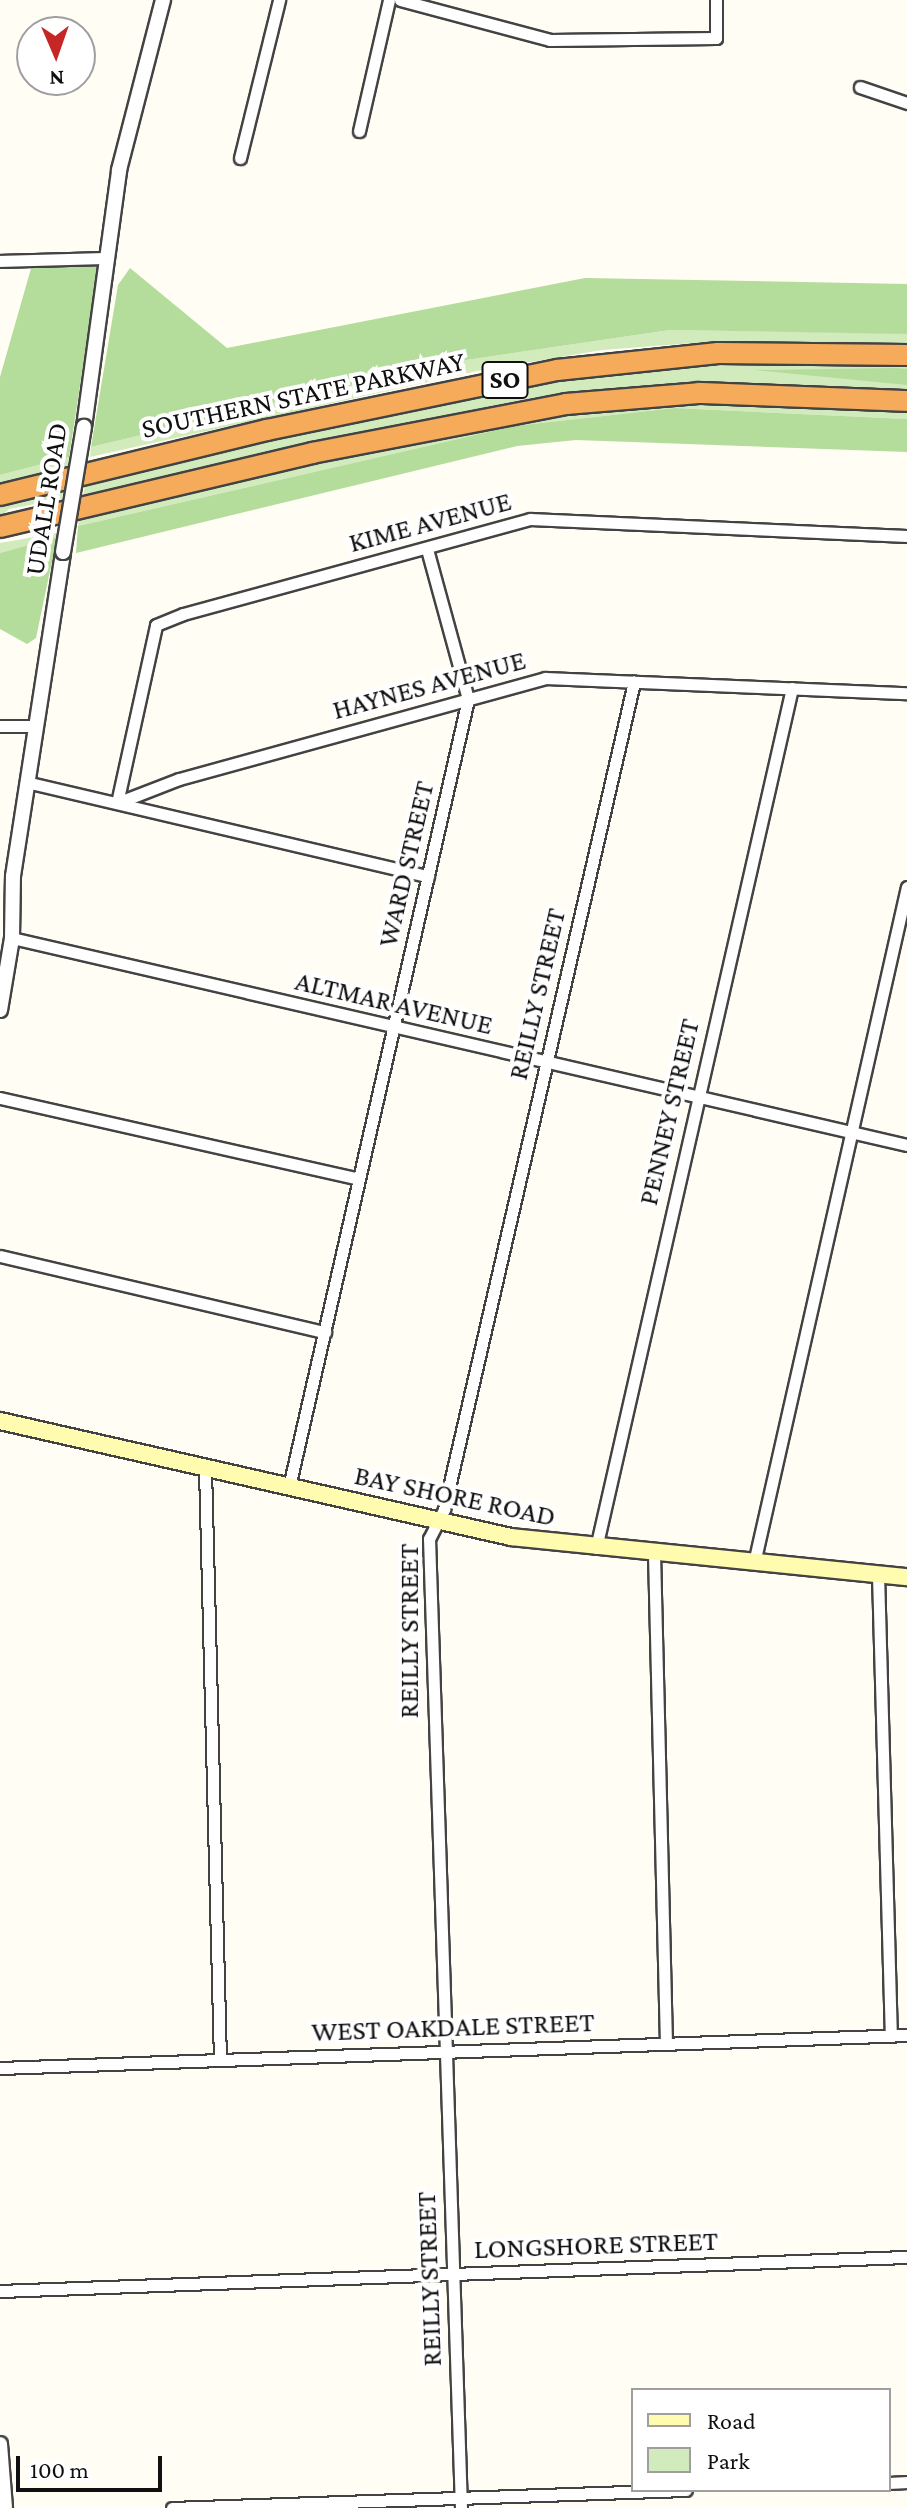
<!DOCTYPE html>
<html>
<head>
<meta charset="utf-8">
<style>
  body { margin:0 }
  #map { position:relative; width:907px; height:2508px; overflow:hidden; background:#fffdf4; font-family:"Crimson Pro",serif }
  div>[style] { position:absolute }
  .green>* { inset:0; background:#d1ebbc }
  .forest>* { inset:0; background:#b4dc9b }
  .roads { filter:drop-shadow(2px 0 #434343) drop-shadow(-2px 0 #434343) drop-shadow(0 2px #434343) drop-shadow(0 -2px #434343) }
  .minor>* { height:11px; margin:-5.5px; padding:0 5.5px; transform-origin:5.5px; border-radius:5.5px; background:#fff }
  .tertiary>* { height:14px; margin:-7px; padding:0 7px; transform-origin:7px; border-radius:7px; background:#fff }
  .secondary>* { height:16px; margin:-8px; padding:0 8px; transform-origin:8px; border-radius:8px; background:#fffbaf }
  .motorway>* { height:20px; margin:-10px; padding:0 10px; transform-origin:10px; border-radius:10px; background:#f6ab5b }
  .bridges { filter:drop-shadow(2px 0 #434343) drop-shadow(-2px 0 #434343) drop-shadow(0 2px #434343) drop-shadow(0 -2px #434343) }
  .tertiary-bridge>* { height:14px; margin:-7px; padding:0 7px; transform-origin:7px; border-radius:7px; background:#fff }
  span { translate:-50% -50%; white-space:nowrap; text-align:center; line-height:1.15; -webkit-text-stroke:8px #fff; paint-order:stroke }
  .shield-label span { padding:2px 6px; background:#fff; border:2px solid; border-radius:6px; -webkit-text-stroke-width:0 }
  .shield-label { font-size:26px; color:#101010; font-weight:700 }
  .street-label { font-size:28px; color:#101010 }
  .legend { position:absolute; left:631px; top:2388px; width:260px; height:104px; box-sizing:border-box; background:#fff; border:2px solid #9f9f9f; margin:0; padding:10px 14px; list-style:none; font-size:24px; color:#101010 }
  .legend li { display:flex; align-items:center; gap:16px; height:40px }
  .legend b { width:40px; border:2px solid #9f9f9f }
  .north { position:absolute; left:16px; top:16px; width:80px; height:80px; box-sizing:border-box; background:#fff; border:2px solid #9f9f9f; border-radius:50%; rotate:178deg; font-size:22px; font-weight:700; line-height:32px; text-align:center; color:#101010 }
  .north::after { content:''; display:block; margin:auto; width:28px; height:36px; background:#c42725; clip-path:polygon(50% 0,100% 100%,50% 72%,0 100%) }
  .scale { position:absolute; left:16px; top:2456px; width:146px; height:36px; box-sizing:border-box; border:4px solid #101010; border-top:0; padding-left:10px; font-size:24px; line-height:28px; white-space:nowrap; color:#101010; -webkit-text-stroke:6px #fff; paint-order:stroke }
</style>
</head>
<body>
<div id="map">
  <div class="green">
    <div style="clip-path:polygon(670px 330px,890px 333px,907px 334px,907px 343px,720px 341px,602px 350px,477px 371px,90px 457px,91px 447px,446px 363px)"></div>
    <div style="clip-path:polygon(757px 359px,907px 362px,907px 392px,690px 383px,536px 397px,267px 451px,83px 497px,86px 480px,430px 401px,613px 370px)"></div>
    <div style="clip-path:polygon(675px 401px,907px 409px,907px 419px,675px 408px,514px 426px,78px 526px,79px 520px,179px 496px,525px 417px)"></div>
    <div style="clip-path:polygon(69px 457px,68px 466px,0 484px,0 475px)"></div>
    <div style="clip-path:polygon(65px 483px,62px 499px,9px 509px,0 517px,0 501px)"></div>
    <div style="clip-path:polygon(57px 533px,57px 537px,0 553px,0 543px)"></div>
  </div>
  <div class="forest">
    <div style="clip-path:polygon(32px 265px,98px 265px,76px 412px,69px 457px,0 475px,0 377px)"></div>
    <div style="clip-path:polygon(130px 268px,227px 348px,585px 278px,907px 284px,907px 334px,670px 330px,446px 363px,91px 447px,118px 285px)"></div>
    <div style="clip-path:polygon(907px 369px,907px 385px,754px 370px,896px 368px)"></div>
    <div style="clip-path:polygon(675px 408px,907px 419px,907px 452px,576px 440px,517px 446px,76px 553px,78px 526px,514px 426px)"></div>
    <div style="clip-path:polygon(57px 537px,36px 638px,27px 644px,0 629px,0 553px)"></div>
  </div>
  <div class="roads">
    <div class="minor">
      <div style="left:400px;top:0;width:155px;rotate:14.9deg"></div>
      <div style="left:550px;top:40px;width:166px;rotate:-0.7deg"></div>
      <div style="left:716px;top:38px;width:38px;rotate:-90deg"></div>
      <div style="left:860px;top:87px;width:50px;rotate:18.8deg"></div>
      <div style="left:359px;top:131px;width:134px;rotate:-77.1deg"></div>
      <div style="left:240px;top:158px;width:163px;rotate:-76.1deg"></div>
      <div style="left:0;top:261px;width:108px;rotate:-1.6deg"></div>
      <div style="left:0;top:726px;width:35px"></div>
      <div style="left:26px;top:782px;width:413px;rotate:13.2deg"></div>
      <div style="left:117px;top:803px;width:182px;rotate:-77.6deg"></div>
      <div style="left:156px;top:625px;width:29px;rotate:-22deg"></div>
      <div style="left:183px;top:614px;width:360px;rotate:-15.3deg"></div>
      <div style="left:530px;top:519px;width:377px;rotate:2.6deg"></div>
      <div style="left:117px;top:803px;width:66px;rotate:-21.2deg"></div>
      <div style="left:179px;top:779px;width:380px;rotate:-15.4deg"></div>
      <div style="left:545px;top:678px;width:362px;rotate:2.4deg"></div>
      <div style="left:12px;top:938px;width:919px;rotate:13.02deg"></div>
      <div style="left:0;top:1098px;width:367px;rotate:12.7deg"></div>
      <div style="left:0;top:1256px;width:334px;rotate:13.2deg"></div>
      <div style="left:205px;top:1468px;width:592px;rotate:88.55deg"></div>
      <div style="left:289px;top:1487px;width:808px;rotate:-77.2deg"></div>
      <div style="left:468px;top:699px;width:156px;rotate:-105.3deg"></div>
      <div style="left:596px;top:1548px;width:882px;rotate:-77.16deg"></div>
      <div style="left:654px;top:1553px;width:490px;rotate:88.6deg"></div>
      <div style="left:754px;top:1563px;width:693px;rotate:-77.25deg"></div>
      <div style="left:878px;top:1574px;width:461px;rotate:88.4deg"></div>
      <div style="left:0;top:2068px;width:908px;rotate:-2.08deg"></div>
      <div style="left:0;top:2291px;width:908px;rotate:-2.15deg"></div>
      <div style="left:889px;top:2483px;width:18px;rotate:-3deg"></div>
      <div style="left:172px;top:2508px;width:514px;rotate:-2.01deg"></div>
      <div style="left:461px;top:2508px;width:970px;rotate:-91.89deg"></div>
      <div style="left:429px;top:1539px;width:34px;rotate:-63deg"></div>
      <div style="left:444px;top:1509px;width:849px;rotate:-77.06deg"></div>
    </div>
    <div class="tertiary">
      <div style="left:84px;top:427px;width:259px;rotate:-82.2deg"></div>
      <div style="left:119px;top:170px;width:176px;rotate:-75.5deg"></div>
      <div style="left:0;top:1010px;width:73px;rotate:-80.5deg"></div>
      <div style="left:12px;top:938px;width:62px;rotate:-89.1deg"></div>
      <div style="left:13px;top:876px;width:328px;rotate:-81.2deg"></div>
      <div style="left:0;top:2444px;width:64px;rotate:85.5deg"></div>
    </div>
    <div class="secondary">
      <div style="left:0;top:1421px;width:524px;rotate:12.79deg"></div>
      <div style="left:511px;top:1537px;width:398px;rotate:5.8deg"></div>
    </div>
    <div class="motorway">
      <div style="left:0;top:495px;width:275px;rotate:-13.7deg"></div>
      <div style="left:267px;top:430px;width:296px;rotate:-11.7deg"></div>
      <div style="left:557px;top:370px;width:162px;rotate:-6deg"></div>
      <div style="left:718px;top:353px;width:189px;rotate:0.6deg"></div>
      <div style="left:0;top:527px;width:321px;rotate:-13.3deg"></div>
      <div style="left:312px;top:453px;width:259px;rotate:-10.9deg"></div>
      <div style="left:566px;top:404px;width:133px;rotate:-4.7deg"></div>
      <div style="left:699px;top:393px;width:208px;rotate:2.2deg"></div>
    </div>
  </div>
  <div class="bridges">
    <div class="tertiary-bridge">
      <div style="left:63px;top:552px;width:127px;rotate:-80.5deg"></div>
    </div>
  </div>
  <div class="shield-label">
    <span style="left:505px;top:380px">SO</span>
  </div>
  <div class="street-label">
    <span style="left:303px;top:395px;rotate:-12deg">SOUTHERN STATE PARKWAY</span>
    <span style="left:46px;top:499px;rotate:-81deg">UDALL ROAD</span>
    <span style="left:430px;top:522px;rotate:-15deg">KIME AVENUE</span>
    <span style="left:429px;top:685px;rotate:-15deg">HAYNES AVENUE</span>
    <span style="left:406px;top:864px;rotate:-77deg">WARD STREET</span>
    <span style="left:537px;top:994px;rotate:-77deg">REILLY STREET</span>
    <span style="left:394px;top:1003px;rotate:13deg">ALTMAR AVENUE</span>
    <span style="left:669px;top:1112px;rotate:-77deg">PENNEY STREET</span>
    <span style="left:455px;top:1496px;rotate:12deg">BAY SHORE ROAD</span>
    <span style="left:409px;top:1631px;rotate:-90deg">REILLY STREET</span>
    <span style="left:453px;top:2027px;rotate:-2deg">WEST OAKDALE STREET</span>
    <span style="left:596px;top:2245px;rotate:-2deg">LONGSHORE STREET</span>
    <span style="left:429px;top:2279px;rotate:-92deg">REILLY STREET</span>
  </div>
  <ul class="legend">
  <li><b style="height:10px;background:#fffbaf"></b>Road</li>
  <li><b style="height:22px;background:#d1ebbc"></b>Park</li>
  </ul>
  <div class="north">N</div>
  <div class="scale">100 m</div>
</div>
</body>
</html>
